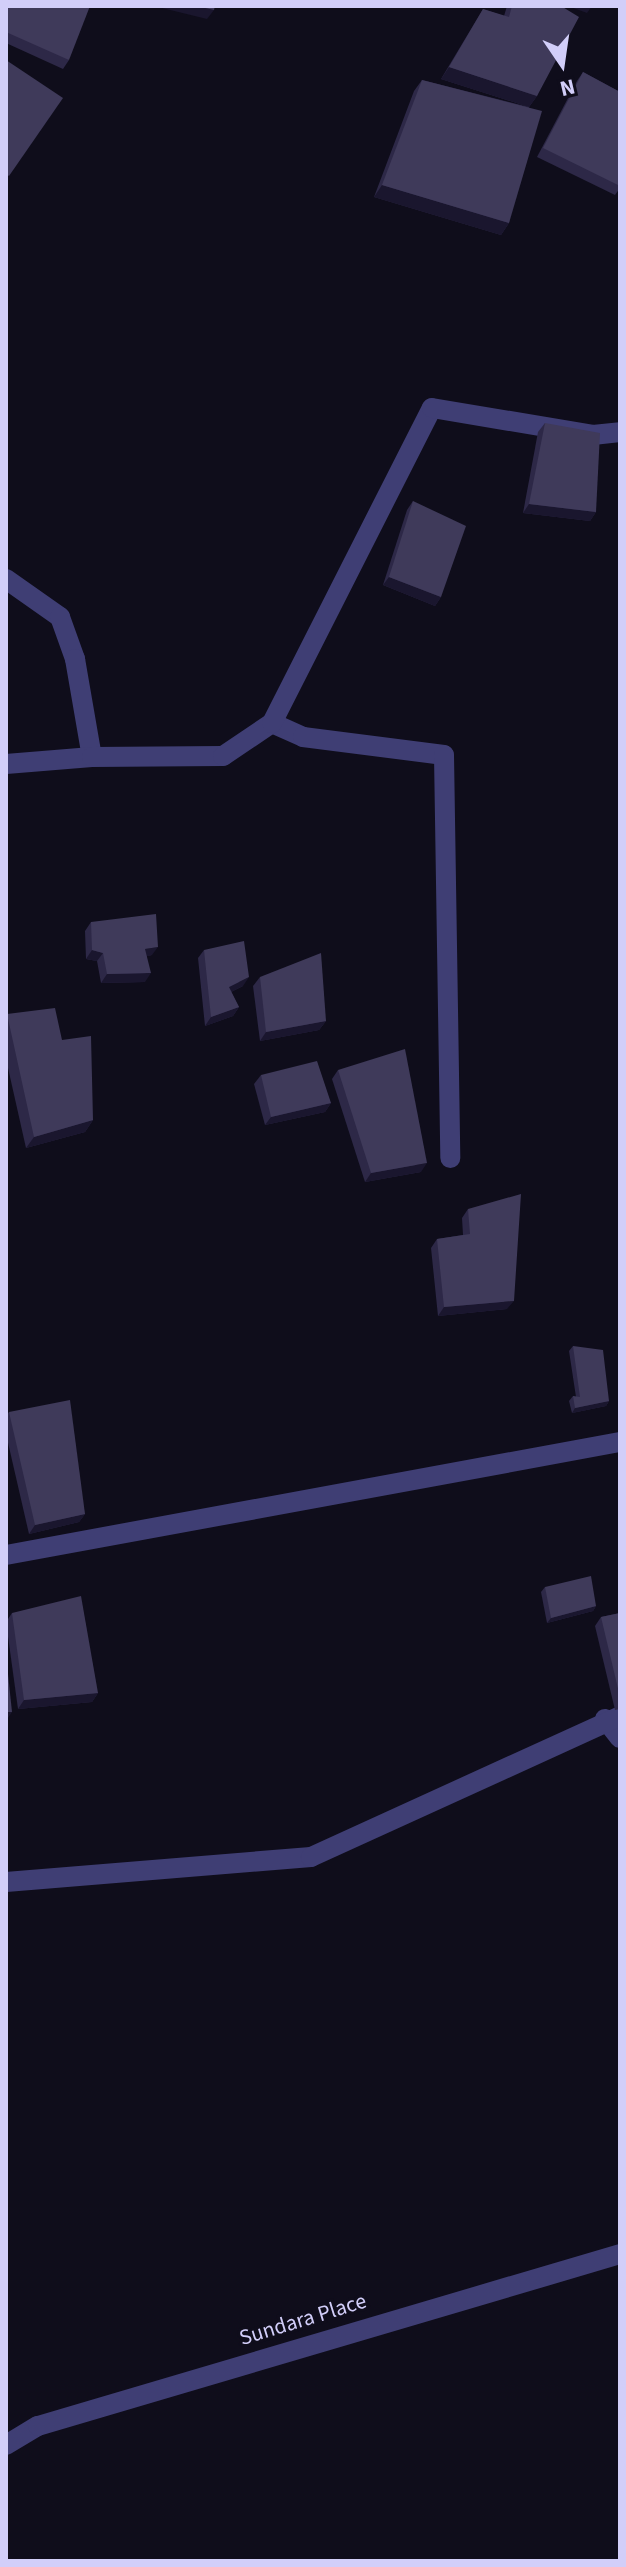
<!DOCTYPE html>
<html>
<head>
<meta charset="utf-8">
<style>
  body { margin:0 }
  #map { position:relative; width:626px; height:2567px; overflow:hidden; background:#0f0d1b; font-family:"Source Sans 3",sans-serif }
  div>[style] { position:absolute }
  .minor>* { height:20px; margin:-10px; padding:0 10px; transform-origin:10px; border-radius:10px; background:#3f3e74 }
  .wall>* { inset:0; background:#2d2847 }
  .shaded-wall>* { inset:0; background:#1a162e }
  .building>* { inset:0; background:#3f3a5a }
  span { translate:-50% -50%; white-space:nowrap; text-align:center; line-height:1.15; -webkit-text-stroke:6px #0f0d1b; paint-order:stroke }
  .street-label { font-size:22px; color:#d2cef9 }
  .frame { position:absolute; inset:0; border:8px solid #d2cef9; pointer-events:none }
  .north { position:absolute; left:522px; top:24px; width:80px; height:80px; -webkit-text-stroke:6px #0f0d1b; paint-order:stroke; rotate:167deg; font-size:22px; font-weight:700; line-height:32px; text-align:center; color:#d2cef9 }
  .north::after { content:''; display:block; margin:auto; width:28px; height:36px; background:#d2cef9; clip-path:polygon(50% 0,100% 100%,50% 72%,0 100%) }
</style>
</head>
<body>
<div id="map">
  <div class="minor">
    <div style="left:6px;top:579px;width:66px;rotate:35.1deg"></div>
    <div style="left:60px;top:617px;width:45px;rotate:70.3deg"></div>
    <div style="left:75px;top:659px;width:99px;rotate:80.2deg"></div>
    <div style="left:272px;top:723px;width:34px;rotate:24deg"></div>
    <div style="left:303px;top:737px;width:142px;rotate:7.3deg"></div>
    <div style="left:444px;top:755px;width:403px;rotate:89.1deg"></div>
    <div style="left:6px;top:764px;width:86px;rotate:-4.7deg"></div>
    <div style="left:92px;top:757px;width:131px;rotate:-0.4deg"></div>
    <div style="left:223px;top:756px;width:59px;rotate:-34deg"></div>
    <div style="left:272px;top:723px;width:353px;rotate:-63.1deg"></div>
    <div style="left:432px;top:408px;width:163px;rotate:9.5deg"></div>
    <div style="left:593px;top:435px;width:27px;rotate:-6deg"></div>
    <div style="left:6px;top:1555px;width:624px;rotate:-10.43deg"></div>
    <div style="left:605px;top:1719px;width:24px;rotate:52deg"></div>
    <div style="left:6px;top:1882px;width:306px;rotate:-4.7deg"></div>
    <div style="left:311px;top:1857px;width:340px;rotate:-24.5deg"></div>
    <div style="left:6px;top:2445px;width:37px;rotate:-31deg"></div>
    <div style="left:38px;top:2426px;width:607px;rotate:-16.46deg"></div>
  </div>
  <div class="wall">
    <div style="clip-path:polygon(6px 6px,69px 60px,63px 69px,6px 43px)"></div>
    <div style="clip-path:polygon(507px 6px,561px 6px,537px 96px,529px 107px,509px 223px,501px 235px,374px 197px,414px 91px,422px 80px,529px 107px,441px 79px,483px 9px,504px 16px)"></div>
    <div style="clip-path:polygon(583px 72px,620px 92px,620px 188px,615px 195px,537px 157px,577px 81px)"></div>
    <div style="clip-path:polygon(545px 423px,596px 512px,590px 521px,523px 513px,538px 432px)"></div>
    <div style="clip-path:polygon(413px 501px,441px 597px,435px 606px,383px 585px,407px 510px)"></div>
    <div style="clip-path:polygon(91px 922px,152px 955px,147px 956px,145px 982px,101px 983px,97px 961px,86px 959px,85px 931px)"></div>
    <div style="clip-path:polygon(204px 950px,243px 986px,231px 992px,239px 1007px,233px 1016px,205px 1026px,198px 958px)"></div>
    <div style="clip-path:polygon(260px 977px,326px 1021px,319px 1030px,260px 1041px,253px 986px)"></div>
    <div style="clip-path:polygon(7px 1014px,62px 1040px,93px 1120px,85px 1132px,26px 1148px,6px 1059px)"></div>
    <div style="clip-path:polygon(338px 1070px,421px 1172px,365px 1182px,332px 1079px)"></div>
    <div style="clip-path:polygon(261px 1075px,331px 1103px,325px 1112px,265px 1125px,254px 1084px)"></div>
    <div style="clip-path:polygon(468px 1209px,507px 1309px,438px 1316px,431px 1248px,437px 1239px,463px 1235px,462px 1218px)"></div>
    <div style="clip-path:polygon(573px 1346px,609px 1401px,606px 1406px,572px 1413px,569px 1401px,573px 1396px,576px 1397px,569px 1351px)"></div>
    <div style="clip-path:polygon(9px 1412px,85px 1514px,79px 1522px,29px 1534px,6px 1434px,6px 1416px)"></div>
    <div style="clip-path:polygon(545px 1587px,596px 1606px,593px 1611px,547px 1623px,541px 1592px)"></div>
    <div style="clip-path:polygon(12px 1613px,98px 1693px,92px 1702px,18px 1709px,6px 1622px)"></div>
    <div style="clip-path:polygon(620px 1613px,620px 1709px,615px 1710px,595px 1626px,601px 1617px)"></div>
  </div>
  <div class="shaded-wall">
    <div style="clip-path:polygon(154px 6px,196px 6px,214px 10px,207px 19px)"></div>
    <div style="clip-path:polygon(568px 6px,592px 6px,587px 13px)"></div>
    <div style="clip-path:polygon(449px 67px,537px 96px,529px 107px,441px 79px)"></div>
    <div style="clip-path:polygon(382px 185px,509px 223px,501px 235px,374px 197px)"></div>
    <div style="clip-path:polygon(529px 504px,596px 512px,590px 521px,523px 513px)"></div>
    <div style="clip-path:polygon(389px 577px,441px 597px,435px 606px,383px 585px)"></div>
    <div style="clip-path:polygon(158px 947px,152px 955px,139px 958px,145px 949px)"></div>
    <div style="clip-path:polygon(92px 950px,103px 953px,97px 961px,86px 959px)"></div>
    <div style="clip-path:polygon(151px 973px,145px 982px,101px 983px,107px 974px)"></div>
    <div style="clip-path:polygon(249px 977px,243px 986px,223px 996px,229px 987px)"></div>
    <div style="clip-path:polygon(239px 1007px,233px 1016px,205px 1026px,211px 1017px)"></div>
    <div style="clip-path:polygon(326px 1021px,319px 1030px,260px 1041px,266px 1032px)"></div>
    <div style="clip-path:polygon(331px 1103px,325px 1112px,265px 1125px,271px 1117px)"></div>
    <div style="clip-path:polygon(93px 1120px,85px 1132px,26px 1148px,34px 1137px)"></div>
    <div style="clip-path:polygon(427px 1163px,421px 1172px,365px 1182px,371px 1173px)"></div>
    <div style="clip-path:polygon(514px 1301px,507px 1309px,438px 1316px,444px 1307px)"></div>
    <div style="clip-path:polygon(609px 1401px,606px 1406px,572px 1413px,575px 1408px)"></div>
    <div style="clip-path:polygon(85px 1514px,79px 1522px,29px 1534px,35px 1525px)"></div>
    <div style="clip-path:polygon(596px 1606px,593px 1611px,547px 1623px,551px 1618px)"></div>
    <div style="clip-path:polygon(98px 1693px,92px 1702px,18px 1709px,24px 1700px)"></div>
    <div style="clip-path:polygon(6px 1712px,12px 1712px,6px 1721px)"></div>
  </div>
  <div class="building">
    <div style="clip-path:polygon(6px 6px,90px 6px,69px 60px,6px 32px)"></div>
    <div style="clip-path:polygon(196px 6px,215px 6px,214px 10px)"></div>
    <div style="clip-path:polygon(512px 6px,561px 6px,579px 17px,537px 96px,449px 67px,483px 9px,509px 17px)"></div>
    <div style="clip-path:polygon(6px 60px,63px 98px,9px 176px,6px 174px)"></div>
    <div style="clip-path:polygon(583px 72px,620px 92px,620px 186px,543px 148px)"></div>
    <div style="clip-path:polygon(422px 80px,542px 111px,509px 223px,382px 185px)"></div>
    <div style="clip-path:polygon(545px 423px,600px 433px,596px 512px,529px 504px)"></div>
    <div style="clip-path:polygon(413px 501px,466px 526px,441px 597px,389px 577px)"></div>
    <div style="clip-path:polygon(156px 914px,158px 947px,145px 949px,151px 973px,107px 974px,103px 953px,92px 950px,91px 922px)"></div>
    <div style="clip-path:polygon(244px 941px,249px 977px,229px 987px,239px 1007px,211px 1017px,204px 950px)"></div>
    <div style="clip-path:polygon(321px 953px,326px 1021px,266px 1032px,260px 977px)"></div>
    <div style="clip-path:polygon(55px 1008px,62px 1040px,91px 1036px,93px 1120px,34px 1137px,7px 1014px)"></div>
    <div style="clip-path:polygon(405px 1049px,427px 1163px,371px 1173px,338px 1070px)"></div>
    <div style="clip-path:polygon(317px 1061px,331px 1103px,271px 1117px,261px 1075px)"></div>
    <div style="clip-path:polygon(6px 1118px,8px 1136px,6px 1136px)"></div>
    <div style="clip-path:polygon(521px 1194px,514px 1301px,444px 1307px,437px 1239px,470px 1234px,468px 1209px)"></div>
    <div style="clip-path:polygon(573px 1346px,603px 1350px,609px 1401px,575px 1408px,573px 1396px,580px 1397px)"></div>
    <div style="clip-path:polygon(70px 1400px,85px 1514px,35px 1525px,9px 1412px)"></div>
    <div style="clip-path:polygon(591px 1576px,596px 1606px,551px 1618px,545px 1587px)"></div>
    <div style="clip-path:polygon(81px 1596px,98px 1693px,24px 1700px,12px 1613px)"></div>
    <div style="clip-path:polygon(620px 1613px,620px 1697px,601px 1617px)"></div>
    <div style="clip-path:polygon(6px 1655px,12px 1712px,6px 1712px)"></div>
  </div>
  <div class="street-label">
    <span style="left:303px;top:2320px;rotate:-17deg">Sundara Place</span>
  </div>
  <div class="frame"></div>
  <div class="north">N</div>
</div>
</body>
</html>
